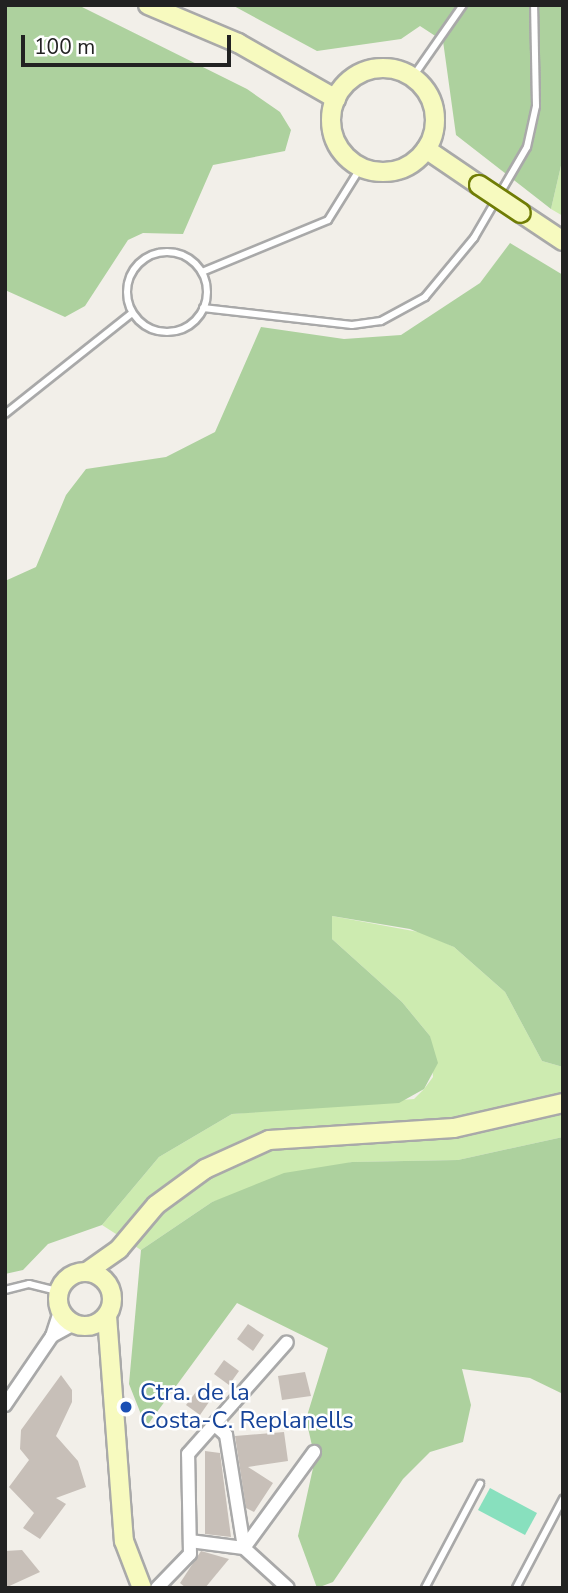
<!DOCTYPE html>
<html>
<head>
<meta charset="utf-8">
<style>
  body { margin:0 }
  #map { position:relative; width:568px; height:1593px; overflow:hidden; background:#f2efe9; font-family:"Nunito Sans",sans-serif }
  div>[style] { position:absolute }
  .grass>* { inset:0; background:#cdebb0 }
  .forest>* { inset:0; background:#add19e }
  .pitch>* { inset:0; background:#88e0be }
  .building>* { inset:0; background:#c7bfb8 }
  .roads { filter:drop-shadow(2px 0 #a9a9a9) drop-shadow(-2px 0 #a9a9a9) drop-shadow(0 2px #a9a9a9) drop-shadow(0 -2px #a9a9a9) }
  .lane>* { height:6px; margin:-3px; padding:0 3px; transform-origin:3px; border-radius:3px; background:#fff }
  .lane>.ring { margin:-3px; padding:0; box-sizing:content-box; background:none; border:6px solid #fff; border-radius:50% }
  .street>* { height:12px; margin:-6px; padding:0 6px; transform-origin:6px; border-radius:6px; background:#fff }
  .secondary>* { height:18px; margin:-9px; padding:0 9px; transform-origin:9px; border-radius:9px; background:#f7fabf }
  .secondary>.ring { margin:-9px; padding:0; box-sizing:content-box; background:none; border:18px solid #f7fabf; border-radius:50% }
  .bridges { filter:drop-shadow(2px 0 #707d05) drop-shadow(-2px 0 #707d05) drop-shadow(0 2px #707d05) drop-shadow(0 -2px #707d05) }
  .secondary-bridge>* { height:18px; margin:-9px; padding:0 9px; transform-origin:9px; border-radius:9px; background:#f7fabf }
  .dots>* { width:19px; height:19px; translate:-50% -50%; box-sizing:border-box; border:4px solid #fff; border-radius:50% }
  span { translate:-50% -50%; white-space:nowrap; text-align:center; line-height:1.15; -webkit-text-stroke:5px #fff; paint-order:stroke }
  .transit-label { font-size:24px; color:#164399 }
  .left { translate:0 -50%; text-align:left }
  .frame { position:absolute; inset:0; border:7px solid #222; pointer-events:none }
  .scale { position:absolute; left:21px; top:35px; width:210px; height:32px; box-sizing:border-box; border:4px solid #222; border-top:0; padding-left:9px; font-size:21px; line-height:24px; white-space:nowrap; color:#222; -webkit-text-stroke:5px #fff; paint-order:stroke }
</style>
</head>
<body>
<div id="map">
  <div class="grass">
    <div style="clip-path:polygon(563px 157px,563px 216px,551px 209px)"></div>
    <div style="clip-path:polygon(332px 916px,424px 933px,454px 947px,505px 992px,542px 1061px,563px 1067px,563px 1137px,458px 1160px,352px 1162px,212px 1202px,141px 1250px,102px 1225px,159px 1157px,232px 1114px,414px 1099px,424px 1089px,433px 1077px,430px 1036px,402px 1002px,332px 939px)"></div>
  </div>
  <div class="forest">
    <div style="clip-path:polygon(5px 5px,78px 5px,247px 89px,280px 112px,291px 130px,285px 151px,213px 165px,183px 234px,143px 233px,128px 240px,85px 306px,65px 317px,5px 290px)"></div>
    <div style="clip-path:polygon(232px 5px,563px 5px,563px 157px,551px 209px,456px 135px,443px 41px,420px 26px,401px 39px,317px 51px)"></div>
    <div style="clip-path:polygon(510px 243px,563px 275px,563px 1067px,542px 1061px,505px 992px,454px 947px,410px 929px,332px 916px,332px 939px,402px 1002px,430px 1036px,438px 1063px,424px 1089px,399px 1103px,232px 1114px,159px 1157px,102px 1225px,48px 1244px,23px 1270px,5px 1274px,5px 581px,36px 567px,66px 495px,86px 469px,166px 457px,215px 432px,261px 327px,344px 339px,401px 335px,480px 283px)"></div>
    <div style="clip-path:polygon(563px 1137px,563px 1394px,530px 1378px,462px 1369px,471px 1405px,463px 1442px,430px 1452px,403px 1479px,333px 1582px,317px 1588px,298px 1536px,315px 1459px,306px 1419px,328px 1348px,237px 1303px,146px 1427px,129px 1384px,141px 1250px,212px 1202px,284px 1173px,352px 1162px,458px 1160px)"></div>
  </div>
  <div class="pitch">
    <div style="clip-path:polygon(490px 1488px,537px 1513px,525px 1535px,478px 1510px)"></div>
  </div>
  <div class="building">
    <div style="clip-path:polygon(248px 1324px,264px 1335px,253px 1351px,237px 1339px)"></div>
    <div style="clip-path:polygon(224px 1360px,239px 1371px,229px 1385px,214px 1374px)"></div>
    <div style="clip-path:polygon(305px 1372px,311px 1396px,282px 1400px,278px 1376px)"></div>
    <div style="clip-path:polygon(61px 1375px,72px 1390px,72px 1402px,56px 1436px,78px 1461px,86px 1487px,56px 1498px,66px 1504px,40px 1539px,23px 1528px,34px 1513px,9px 1487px,29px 1460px,20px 1449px,21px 1430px)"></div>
    <div style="clip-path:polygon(196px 1392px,209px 1402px,200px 1415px,186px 1405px)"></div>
    <div style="clip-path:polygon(284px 1432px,288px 1461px,248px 1467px,273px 1483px,254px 1512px,246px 1508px,235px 1436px)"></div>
    <div style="clip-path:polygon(205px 1451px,220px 1453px,231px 1537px,205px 1534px)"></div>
    <div style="clip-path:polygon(22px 1550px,40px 1572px,5px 1588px,5px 1551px)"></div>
    <div style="clip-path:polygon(201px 1551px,229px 1559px,205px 1588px,186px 1588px,180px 1583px)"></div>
  </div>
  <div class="roads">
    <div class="lane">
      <div style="left:412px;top:78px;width:89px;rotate:-55.1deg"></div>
      <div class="ring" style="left:127px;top:252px;width:74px;height:74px"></div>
      <div style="left:202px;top:272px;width:136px;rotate:-22.4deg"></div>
      <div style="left:328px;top:220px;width:62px;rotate:-58.1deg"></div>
      <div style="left:203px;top:308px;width:150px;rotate:6.5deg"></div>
      <div style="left:352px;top:325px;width:29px;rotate:-8deg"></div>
      <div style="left:381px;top:321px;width:50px;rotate:-28.6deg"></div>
      <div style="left:425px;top:297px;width:77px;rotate:-50.3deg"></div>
      <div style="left:474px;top:238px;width:105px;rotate:-59.8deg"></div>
      <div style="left:527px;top:147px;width:42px;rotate:-77.6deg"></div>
      <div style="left:536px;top:106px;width:101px;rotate:-91.1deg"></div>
      <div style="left:5px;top:414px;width:162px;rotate:-38.5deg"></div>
      <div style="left:5px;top:1290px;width:25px;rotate:-14deg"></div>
      <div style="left:29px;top:1284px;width:30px;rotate:14deg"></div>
      <div style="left:425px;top:1588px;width:118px;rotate:-62.1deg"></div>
      <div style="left:516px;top:1588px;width:101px;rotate:-62.2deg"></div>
    </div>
    <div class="street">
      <div style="left:52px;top:1336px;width:25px;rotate:-29deg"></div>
      <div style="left:5px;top:1405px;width:83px;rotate:-55.7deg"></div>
      <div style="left:52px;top:1336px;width:26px;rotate:-72deg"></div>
      <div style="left:215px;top:1425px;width:15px;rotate:42deg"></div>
      <div style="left:226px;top:1435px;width:114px;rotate:80.9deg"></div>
      <div style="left:190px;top:1541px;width:54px;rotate:7.4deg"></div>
      <div style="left:244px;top:1548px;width:119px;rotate:-53.9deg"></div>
      <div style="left:244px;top:1548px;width:59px;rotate:42.3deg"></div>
      <div style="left:157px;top:1588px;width:47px;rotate:-45.9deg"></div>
      <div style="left:190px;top:1554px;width:100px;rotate:-91.1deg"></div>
      <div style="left:188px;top:1454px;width:149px;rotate:-48.5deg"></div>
    </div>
    <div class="secondary">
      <div style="left:148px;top:5px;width:98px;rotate:22.9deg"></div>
      <div style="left:238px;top:43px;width:113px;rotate:29.7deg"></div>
      <div class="ring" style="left:331px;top:68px;width:86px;height:86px"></div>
      <div style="left:426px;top:149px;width:64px;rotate:34.2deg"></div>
      <div style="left:521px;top:213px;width:50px;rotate:33.7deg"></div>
      <div style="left:88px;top:1271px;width:38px;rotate:-35deg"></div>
      <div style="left:119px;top:1249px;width:57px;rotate:-49.9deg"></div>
      <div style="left:156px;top:1205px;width:61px;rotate:-36.3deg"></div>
      <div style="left:205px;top:1169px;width:70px;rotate:-24.4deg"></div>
      <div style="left:269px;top:1140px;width:185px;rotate:-3.7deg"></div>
      <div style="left:454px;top:1128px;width:112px;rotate:-12.9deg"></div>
      <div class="ring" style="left:58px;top:1272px;width:36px;height:36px"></div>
      <div style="left:107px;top:1316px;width:226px;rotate:85.7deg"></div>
      <div style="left:124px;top:1541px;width:50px;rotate:69deg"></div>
    </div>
  </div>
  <div class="bridges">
    <div class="secondary-bridge">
      <div style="left:479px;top:185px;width:50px;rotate:33.7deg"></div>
    </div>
  </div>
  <div class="dots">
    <div style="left:126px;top:1407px;background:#1a4fb4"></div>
  </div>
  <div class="transit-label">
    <span class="left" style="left:140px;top:1407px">Ctra. de la<br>Costa-C. Replanells</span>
  </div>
  <div class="frame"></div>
  <div class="scale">100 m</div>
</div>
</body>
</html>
